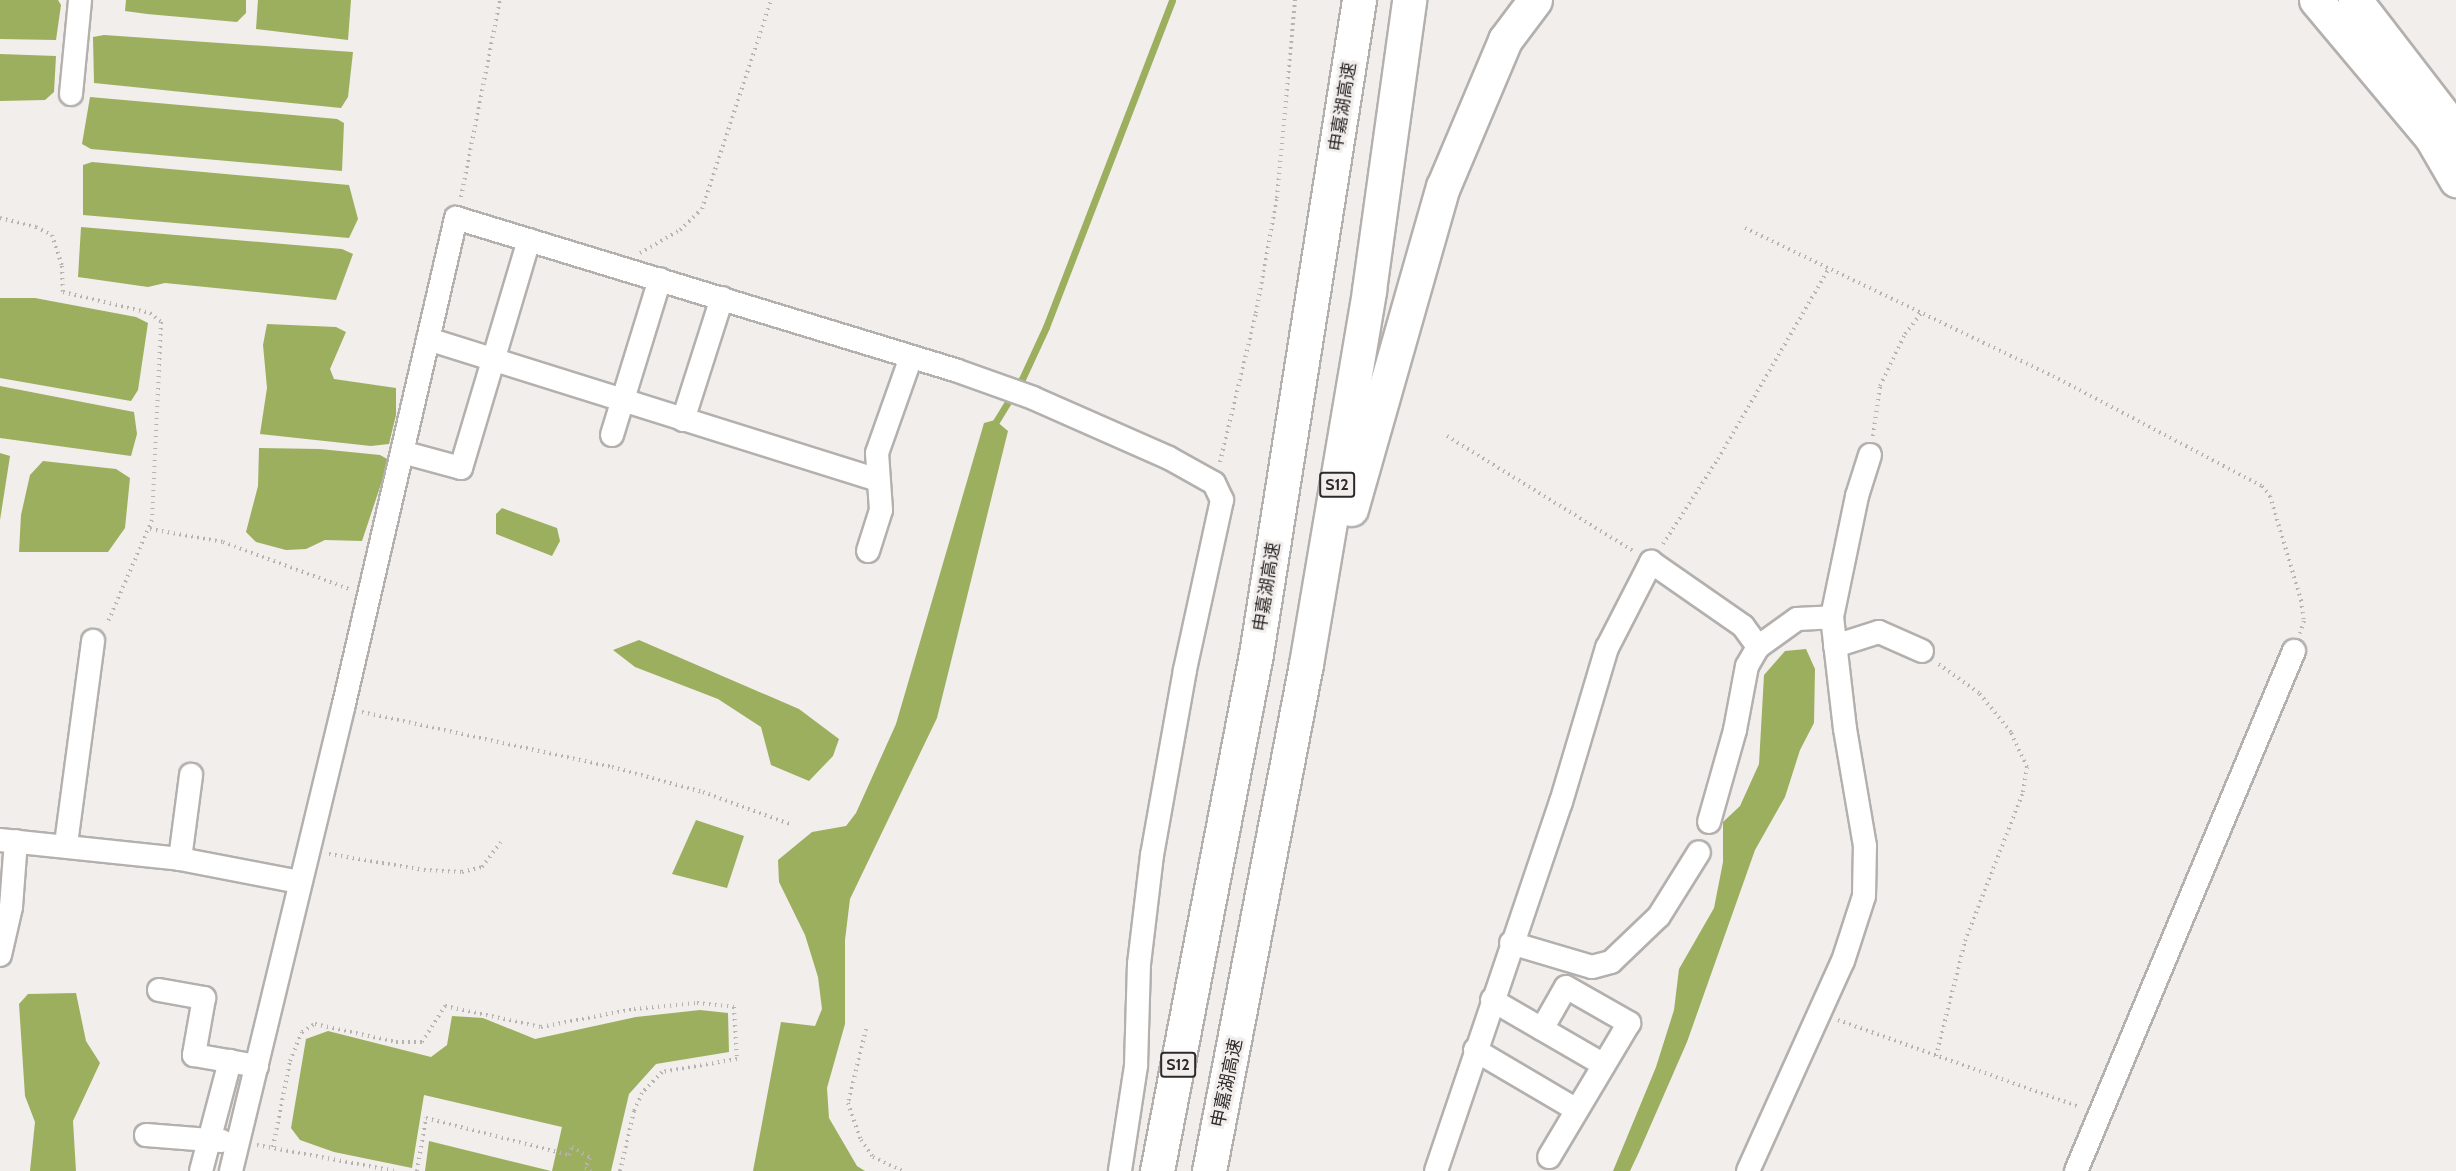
<!DOCTYPE html>
<html>
<head>
<meta charset="utf-8">
<style>
  body { margin:0 }
  #map { position:relative; width:2456px; height:1171px; overflow:hidden; background:#f2eeec; font-family:Cabin,"Noto Sans SC",sans-serif }
  div>[style] { position:absolute }
  .water>* { inset:0; background:#9caf5e }
  .stream>* { height:7px; margin:-3.5px; padding:0 3.5px; transform-origin:3.5px; border-radius:3.5px; background:#9caf5e }
  .path>* { height:4px; margin-top:-2px; transform-origin:0; background:repeating-linear-gradient(90deg,#b6b3b1 0 1.5px,transparent 0 6px) }
  .roads { filter:drop-shadow(2px 0 #b3b0ae) drop-shadow(-2px 0 #b3b0ae) drop-shadow(0 2px #b3b0ae) drop-shadow(0 -2px #b3b0ae) }
  .minor>* { height:22px; margin:-11px; padding:0 11px; transform-origin:11px; border-radius:11px; background:#fff }
  .highway>* { height:33px; margin:-16.5px; padding:0 16.5px; transform-origin:16.5px; border-radius:16.5px; background:#fff }
  span { translate:-50% -50%; white-space:nowrap; text-align:center; line-height:1.15; -webkit-text-stroke:6px #f2eeec; paint-order:stroke }
  .shield-label span { padding:2px 4px; background:#f2eeec; border:2px solid; border-radius:4px; -webkit-text-stroke-width:0 }
  .shield-label { font-size:16px; color:#2c2a2a; font-weight:700 }
  .street-label { font-size:18px; color:#2c2a2a }
</style>
</head>
<body>
<div id="map">
  <div class="water">
    <div style="clip-path:polygon(0 0,58px 0,61px 5px,56px 40px,0 39px)"></div>
    <div style="clip-path:polygon(126px 0,246px 0,246px 13px,237px 22px,147px 14px,125px 11px)"></div>
    <div style="clip-path:polygon(258px 0,351px 0,348px 40px,256px 29px)"></div>
    <div style="clip-path:polygon(104px 35px,353px 52px,348px 97px,341px 108px,94px 83px,93px 37px)"></div>
    <div style="clip-path:polygon(0 54px,56px 56px,54px 92px,45px 100px,0 101px)"></div>
    <div style="clip-path:polygon(90px 97px,337px 119px,344px 123px,342px 171px,91px 149px,82px 144px)"></div>
    <div style="clip-path:polygon(92px 162px,349px 185px,358px 219px,349px 238px,83px 215px,83px 165px)"></div>
    <div style="clip-path:polygon(81px 227px,342px 249px,353px 254px,336px 300px,165px 283px,148px 287px,78px 277px)"></div>
    <div style="clip-path:polygon(0 298px,35px 298px,136px 317px,148px 323px,138px 390px,131px 401px,0 378px)"></div>
    <div style="clip-path:polygon(267px 324px,336px 327px,346px 332px,330px 369px,334px 379px,396px 388px,396px 415px,389px 444px,371px 446px,260px 434px,267px 388px,263px 345px)"></div>
    <div style="clip-path:polygon(0 386px,134px 412px,137px 434px,131px 456px,0 438px)"></div>
    <div style="clip-path:polygon(995px 420px,1008px 431px,937px 718px,850px 899px,845px 940px,845px 1024px,827px 1088px,829px 1118px,857px 1166px,865px 1171px,753px 1171px,781px 1022px,815px 1026px,822px 1009px,818px 977px,805px 935px,779px 882px,778px 860px,812px 832px,846px 826px,856px 813px,896px 724px,984px 423px)"></div>
    <div style="clip-path:polygon(259px 448px,320px 449px,380px 455px,389px 460px,362px 541px,325px 540px,306px 549px,286px 550px,256px 542px,246px 532px,258px 486px)"></div>
    <div style="clip-path:polygon(0 453px,10px 456px,0 520px)"></div>
    <div style="clip-path:polygon(43px 461px,116px 469px,130px 478px,125px 528px,108px 552px,19px 552px,21px 515px,30px 475px)"></div>
    <div style="clip-path:polygon(502px 508px,557px 528px,560px 541px,552px 556px,496px 534px,496px 514px)"></div>
    <div style="clip-path:polygon(639px 640px,799px 709px,839px 739px,833px 756px,809px 781px,771px 765px,761px 727px,718px 699px,635px 667px,613px 650px)"></div>
    <div style="clip-path:polygon(1806px 649px,1815px 669px,1814px 723px,1800px 750px,1785px 797px,1755px 850px,1687px 1042px,1639px 1152px,1630px 1171px,1613px 1171px,1656px 1067px,1674px 1010px,1679px 969px,1714px 908px,1723px 862px,1723px 822px,1740px 806px,1759px 764px,1764px 675px,1785px 651px)"></div>
    <div style="clip-path:polygon(696px 820px,744px 836px,727px 888px,672px 874px)"></div>
    <div style="clip-path:polygon(76px 993px,86px 1041px,100px 1063px,73px 1121px,76px 1171px,30px 1171px,35px 1122px,25px 1096px,19px 1004px,28px 994px)"></div>
    <div style="clip-path:polygon(700px 1010px,728px 1013px,729px 1052px,656px 1064px,629px 1094px,611px 1171px,552px 1171px,562px 1127px,424px 1095px,412px 1168px,334px 1152px,300px 1140px,291px 1128px,306px 1039px,328px 1031px,431px 1057px,447px 1045px,452px 1016px,483px 1018px,535px 1039px,636px 1017px)"></div>
    <div style="clip-path:polygon(429px 1141px,551px 1171px,425px 1171px)"></div>
  </div>
  <div class="stream">
    <div style="left:992px;top:428px;width:57px;rotate:-58.5deg"></div>
    <div style="left:1022px;top:379px;width:57px;rotate:-65.2deg"></div>
    <div style="left:1046px;top:327px;width:350px;rotate:-68.9deg"></div>
  </div>
  <div class="path">
    <div style="left:461px;top:197px;width:201px;rotate:-78.8deg"></div>
    <div style="left:0;top:218px;width:37px;rotate:14deg"></div>
    <div style="left:36px;top:227px;width:18px;rotate:27deg"></div>
    <div style="left:52px;top:235px;width:33px;rotate:72deg"></div>
    <div style="left:62px;top:266px;width:26px;rotate:88deg"></div>
    <div style="left:63px;top:292px;width:89px;rotate:13.6deg"></div>
    <div style="left:150px;top:313px;width:14px;rotate:39deg"></div>
    <div style="left:161px;top:322px;width:198px;rotate:92.6deg"></div>
    <div style="left:152px;top:520px;width:113px;rotate:113.4deg"></div>
    <div style="left:1745px;top:228px;width:342px;rotate:25.7deg"></div>
    <div style="left:2053px;top:376px;width:236px;rotate:27.8deg"></div>
    <div style="left:2262px;top:486px;width:13px;rotate:51deg"></div>
    <div style="left:2270px;top:496px;width:109px;rotate:73.4deg"></div>
    <div style="left:2301px;top:600px;width:21px;rotate:82deg"></div>
    <div style="left:2304px;top:621px;width:13px;rotate:108deg"></div>
    <div style="left:640px;top:253px;width:46px;rotate:-29.9deg"></div>
    <div style="left:680px;top:230px;width:30px;rotate:-44deg"></div>
    <div style="left:702px;top:209px;width:220px;rotate:-71.7deg"></div>
    <div style="left:1447px;top:436px;width:219px;rotate:31.7deg"></div>
    <div style="left:1873px;top:436px;width:50px;rotate:-82deg"></div>
    <div style="left:1880px;top:386px;width:58px;rotate:-64.3deg"></div>
    <div style="left:1905px;top:334px;width:28px;rotate:-52deg"></div>
    <div style="left:1220px;top:462px;width:153px;rotate:-76.4deg"></div>
    <div style="left:1256px;top:313px;width:117px;rotate:-79.7deg"></div>
    <div style="left:1277px;top:198px;width:199px;rotate:-84.8deg"></div>
    <div style="left:150px;top:529px;width:74px;rotate:10.1deg"></div>
    <div style="left:223px;top:542px;width:134px;rotate:20.5deg"></div>
    <div style="left:1663px;top:544px;width:101px;rotate:-57.1deg"></div>
    <div style="left:1718px;top:459px;width:219px;rotate:-59.8deg"></div>
    <div style="left:362px;top:712px;width:256px;rotate:12.4deg"></div>
    <div style="left:612px;top:767px;width:94px;rotate:15.4deg"></div>
    <div style="left:703px;top:792px;width:95px;rotate:20.3deg"></div>
    <div style="left:329px;top:854px;width:96px;rotate:9.6deg"></div>
    <div style="left:424px;top:870px;width:38px;rotate:3deg"></div>
    <div style="left:462px;top:872px;width:21px;rotate:-14deg"></div>
    <div style="left:482px;top:867px;width:31px;rotate:-53deg"></div>
    <div style="left:1838px;top:1020px;width:256px;rotate:19.8deg"></div>
    <div style="left:866px;top:1029px;width:76px;rotate:103.7deg"></div>
    <div style="left:848px;top:1103px;width:39px;rotate:71deg"></div>
    <div style="left:861px;top:1140px;width:21px;rotate:55deg"></div>
    <div style="left:873px;top:1157px;width:33px;rotate:25deg"></div>
    <div style="left:1936px;top:1056px;width:119px;rotate:-75.8deg"></div>
    <div style="left:1965px;top:941px;width:160px;rotate:-68.7deg"></div>
    <div style="left:2023px;top:792px;width:25px;rotate:-81deg"></div>
    <div style="left:2027px;top:767px;width:38px;rotate:-115deg"></div>
    <div style="left:2011px;top:732px;width:50px;rotate:-129.4deg"></div>
    <div style="left:1979px;top:693px;width:52px;rotate:-144.5deg"></div>
    <div style="left:257px;top:1145px;width:139px;rotate:10.7deg"></div>
    <div style="left:273px;top:1147px;width:88px;rotate:-78.8deg"></div>
    <div style="left:290px;top:1061px;width:31px;rotate:-68deg"></div>
    <div style="left:302px;top:1032px;width:15px;rotate:-32deg"></div>
    <div style="left:315px;top:1024px;width:83px;rotate:12.5deg"></div>
    <div style="left:396px;top:1042px;width:26px"></div>
    <div style="left:422px;top:1042px;width:43px;rotate:-57.4deg"></div>
    <div style="left:445px;top:1006px;width:98px;rotate:12.3deg"></div>
    <div style="left:541px;top:1027px;width:95px;rotate:-11deg"></div>
    <div style="left:634px;top:1009px;width:63px;rotate:-5.4deg"></div>
    <div style="left:697px;top:1003px;width:37px;rotate:6deg"></div>
    <div style="left:734px;top:1007px;width:52px;rotate:86.7deg"></div>
    <div style="left:737px;top:1059px;width:76px;rotate:170.2deg"></div>
    <div style="left:662px;top:1072px;width:29px;rotate:134deg"></div>
    <div style="left:642px;top:1093px;width:20px;rotate:114deg"></div>
    <div style="left:634px;top:1111px;width:62px;rotate:103.1deg"></div>
    <div style="left:417px;top:1171px;width:54px;rotate:-80.4deg"></div>
    <div style="left:426px;top:1118px;width:148px;rotate:14.5deg"></div>
    <div style="left:569px;top:1155px;width:9px;rotate:-69deg"></div>
    <div style="left:572px;top:1147px;width:21px;rotate:31deg"></div>
    <div style="left:590px;top:1158px;width:11px;rotate:117deg"></div>
    <div style="left:585px;top:1168px;width:7px;rotate:27deg"></div>
  </div>
  <div class="roads">
    <div class="minor">
      <div style="left:71px;top:94px;width:94px;rotate:-84.5deg"></div>
      <div style="left:428px;top:339px;width:469px;rotate:17.4deg"></div>
      <div style="left:683px;top:420px;width:128px;rotate:-72.3deg"></div>
      <div style="left:612px;top:435px;width:163px;rotate:-72.9deg"></div>
      <div style="left:402px;top:452px;width:61px;rotate:15.2deg"></div>
      <div style="left:461px;top:468px;width:238px;rotate:-73.4deg"></div>
      <div style="left:868px;top:551px;width:43px;rotate:-72.4deg"></div>
      <div style="left:881px;top:510px;width:57px;rotate:-94deg"></div>
      <div style="left:877px;top:453px;width:102px;rotate:-70.5deg"></div>
      <div style="left:1835px;top:646px;width:46px;rotate:-17.7deg"></div>
      <div style="left:1879px;top:632px;width:47px;rotate:23.8deg"></div>
      <div style="left:1709px;top:822px;width:96px;rotate:-74.2deg"></div>
      <div style="left:1735px;top:730px;width:65px;rotate:-79.4deg"></div>
      <div style="left:1747px;top:666px;width:22px;rotate:-60deg"></div>
      <div style="left:1758px;top:647px;width:48px;rotate:-35.7deg"></div>
      <div style="left:1797px;top:619px;width:35px;rotate:-3deg"></div>
      <div style="left:0;top:840px;width:181px;rotate:6deg"></div>
      <div style="left:180px;top:859px;width:121px;rotate:10.9deg"></div>
      <div style="left:66px;top:844px;width:205px;rotate:-82.4deg"></div>
      <div style="left:180px;top:859px;width:85px;rotate:-82.5deg"></div>
      <div style="left:1511px;top:943px;width:84px;rotate:16.5deg"></div>
      <div style="left:1592px;top:967px;width:20px;rotate:-15deg"></div>
      <div style="left:1611px;top:962px;width:66px;rotate:-43.8deg"></div>
      <div style="left:1659px;top:916px;width:75px;rotate:-58deg"></div>
      <div style="left:0;top:955px;width:49px;rotate:-77.1deg"></div>
      <div style="left:11px;top:907px;width:66px;rotate:-85.7deg"></div>
      <div style="left:159px;top:990px;width:46px;rotate:10.1deg"></div>
      <div style="left:204px;top:998px;width:58px;rotate:100deg"></div>
      <div style="left:194px;top:1055px;width:64px;rotate:9.9deg"></div>
      <div style="left:1492px;top:1000px;width:129px;rotate:30.1deg"></div>
      <div style="left:1542px;top:1029px;width:48px;rotate:-60.3deg"></div>
      <div style="left:1566px;top:987px;width:73px;rotate:29.7deg"></div>
      <div style="left:1629px;top:1023px;width:156px;rotate:120.8deg"></div>
      <div style="left:1475px;top:1050px;width:118px;rotate:30.5deg"></div>
      <div style="left:146px;top:1135px;width:76px;rotate:4.5deg"></div>
      <div style="left:201px;top:1171px;width:114px;rotate:-75.2deg"></div>
      <div style="left:231px;top:1171px;width:476px;rotate:-76.4deg"></div>
      <div style="left:343px;top:708px;width:503px;rotate:-77.01deg"></div>
      <div style="left:456px;top:218px;width:522px;rotate:16.94deg"></div>
      <div style="left:955px;top:370px;width:83px;rotate:19.7deg"></div>
      <div style="left:1033px;top:398px;width:149px;rotate:23.8deg"></div>
      <div style="left:1169px;top:458px;width:51px;rotate:29.1deg"></div>
      <div style="left:1214px;top:483px;width:19px;rotate:65deg"></div>
      <div style="left:1222px;top:500px;width:174px;rotate:102.3deg"></div>
      <div style="left:1185px;top:670px;width:188px;rotate:100.1deg"></div>
      <div style="left:1152px;top:855px;width:110px;rotate:96.8deg"></div>
      <div style="left:1139px;top:964px;width:102px;rotate:91.7deg"></div>
      <div style="left:1136px;top:1066px;width:106px;rotate:98.7deg"></div>
      <div style="left:1436px;top:1171px;width:390px;rotate:-71.3deg"></div>
      <div style="left:1561px;top:802px;width:161px;rotate:-73.4deg"></div>
      <div style="left:1607px;top:648px;width:97px;rotate:-62.9deg"></div>
      <div style="left:1651px;top:562px;width:112px;rotate:34.8deg"></div>
      <div style="left:1743px;top:626px;width:26px;rotate:54deg"></div>
      <div style="left:1748px;top:1171px;width:230px;rotate:-65.7deg"></div>
      <div style="left:1843px;top:961px;width:68px;rotate:-72.1deg"></div>
      <div style="left:1864px;top:896px;width:50px;rotate:-88.9deg"></div>
      <div style="left:1865px;top:846px;width:119px;rotate:-99.7deg"></div>
      <div style="left:1845px;top:729px;width:113px;rotate:-96.6deg"></div>
      <div style="left:1832px;top:617px;width:124px;rotate:-78.3deg"></div>
      <div style="left:1857px;top:496px;width:43px;rotate:-72.4deg"></div>
      <div style="left:2076px;top:1171px;width:564px;rotate:-67.26deg"></div>
    </div>
    <div class="highway">
      <div style="left:2316px;top:0;width:179px;rotate:50deg"></div>
      <div style="left:2431px;top:137px;width:50px;rotate:59.8deg"></div>
      <div style="left:2355px;top:0;width:165px;rotate:52.4deg"></div>
      <div style="left:1351px;top:509px;width:335px;rotate:-74.1deg"></div>
      <div style="left:1443px;top:187px;width:160px;rotate:-67.1deg"></div>
      <div style="left:1505px;top:40px;width:50px;rotate:-53.1deg"></div>
      <div style="left:1157px;top:1171px;width:526px;rotate:-79.16deg"></div>
      <div style="left:1256px;top:654px;width:662px;rotate:-81.05deg"></div>
      <div style="left:1209px;top:1171px;width:516px;rotate:-79.17deg"></div>
      <div style="left:1306px;top:664px;width:379px;rotate:-80.4deg"></div>
      <div style="left:1369px;top:290px;width:293px;rotate:-82.1deg"></div>
    </div>
  </div>
  <div class="shield-label">
    <span style="left:1337px;top:485px">S12</span>
    <span style="left:1178px;top:1065px">S12</span>
  </div>
  <div class="street-label">
    <span style="left:1343px;top:107px;rotate:-81deg">申嘉湖高速</span>
    <span style="left:1267px;top:587px;rotate:-81deg">申嘉湖高速</span>
    <span style="left:1227px;top:1083px;rotate:-78deg">申嘉湖高速</span>
  </div>
</div>
</body>
</html>
